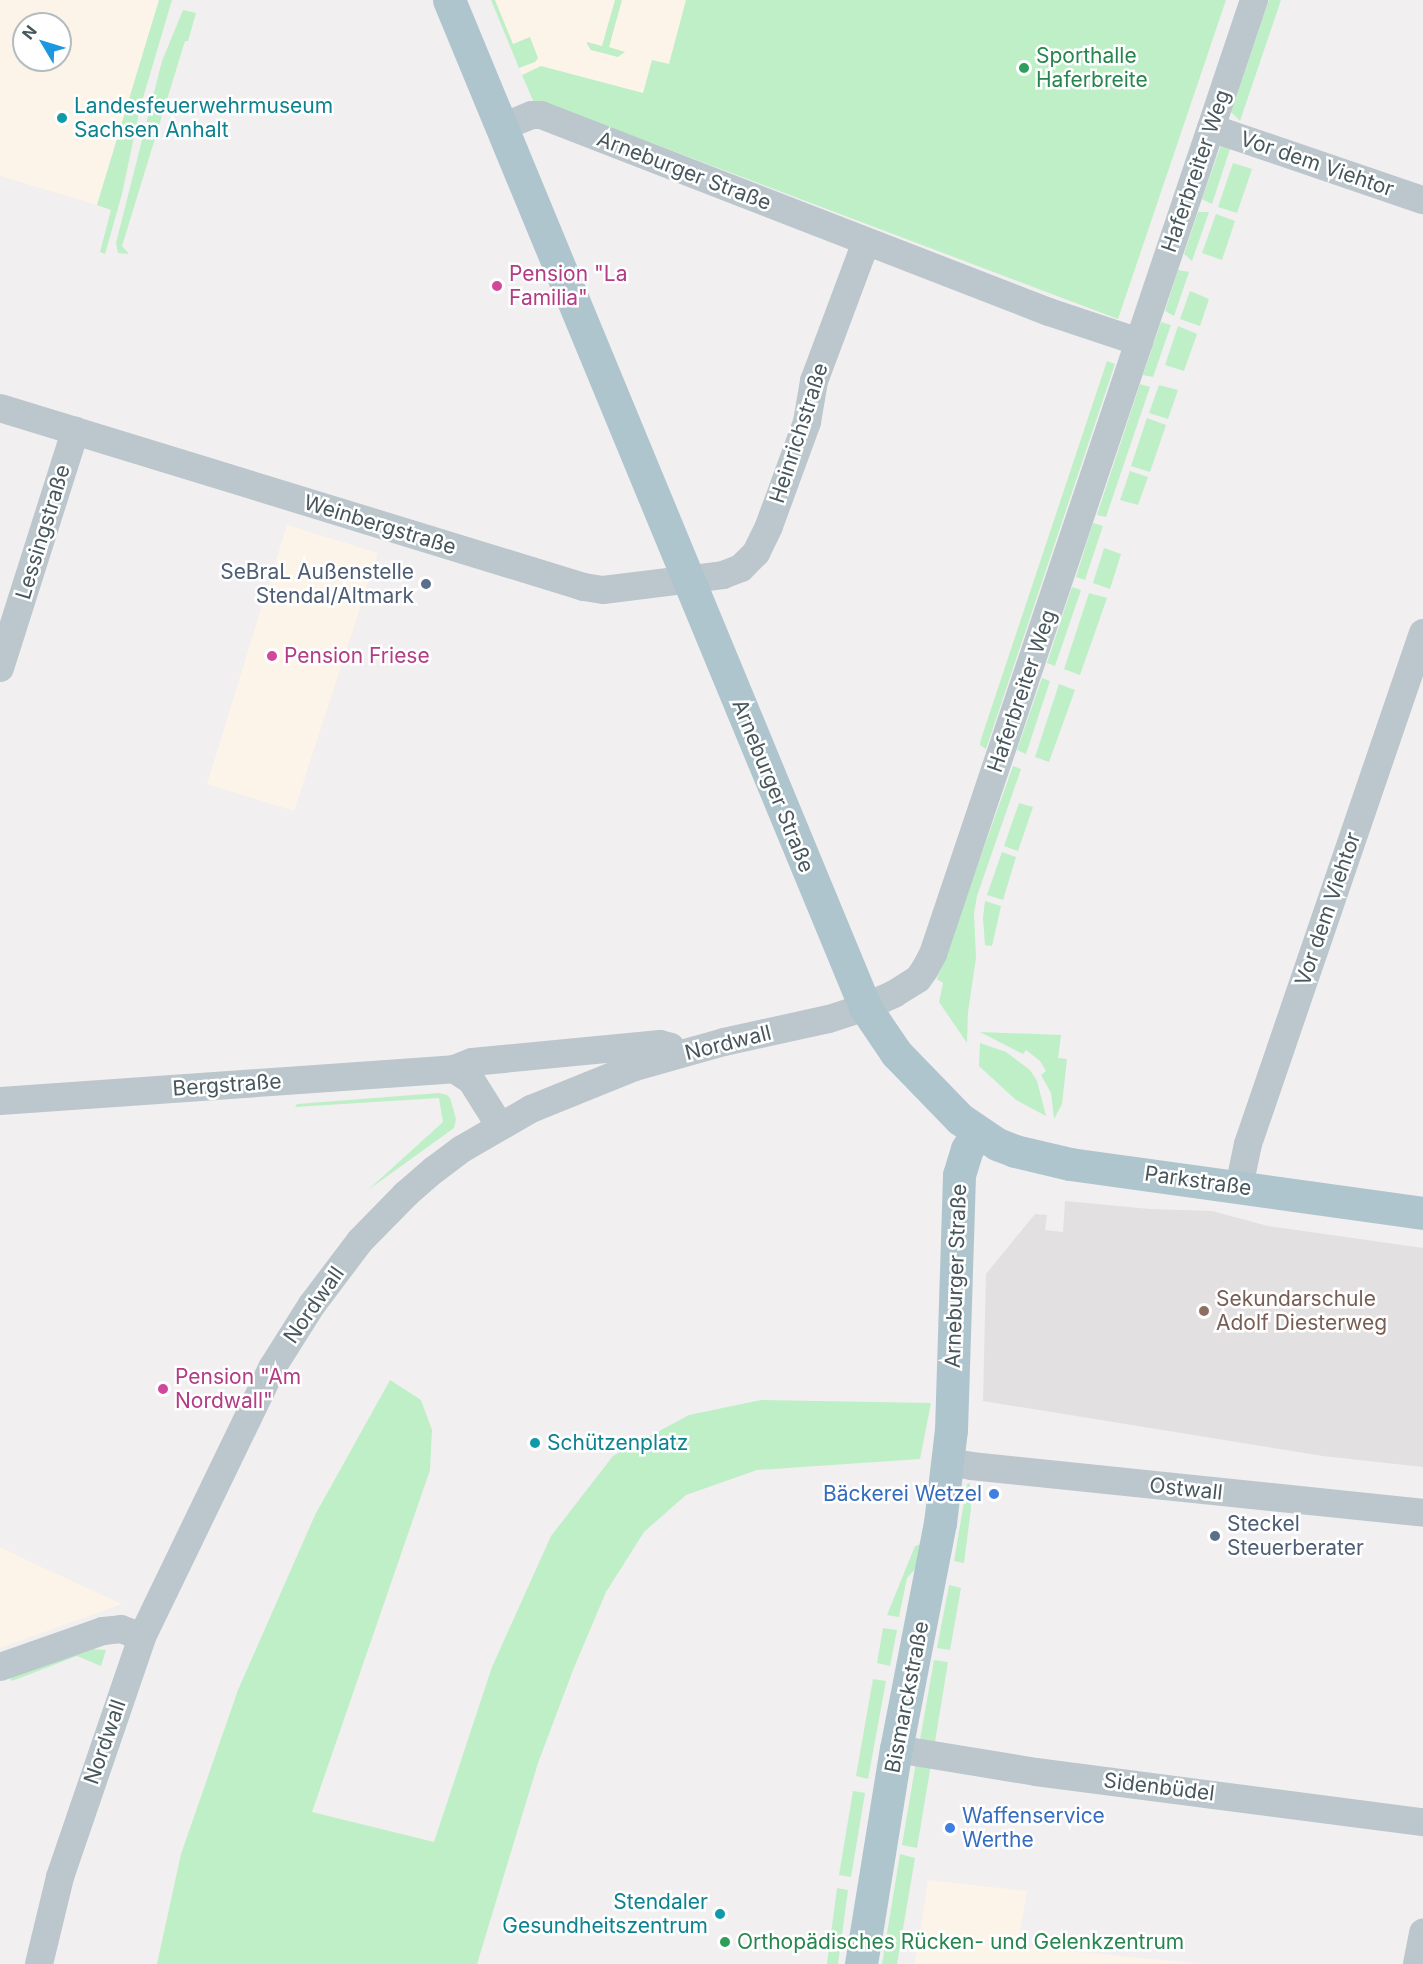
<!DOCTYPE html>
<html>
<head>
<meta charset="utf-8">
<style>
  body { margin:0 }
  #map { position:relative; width:1423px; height:1964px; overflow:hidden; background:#f2eff0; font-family:Inter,sans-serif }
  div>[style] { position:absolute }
  .commercial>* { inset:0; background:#fcf3e9 }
  .education>* { inset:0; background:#e3e0e1 }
  .green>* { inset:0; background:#beefc7 }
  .minor>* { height:28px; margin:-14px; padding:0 14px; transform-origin:14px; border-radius:14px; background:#bbc7cc }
  .major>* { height:33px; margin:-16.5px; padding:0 16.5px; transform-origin:16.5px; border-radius:16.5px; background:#afc5ce }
  .dots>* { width:16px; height:16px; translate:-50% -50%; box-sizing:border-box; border:3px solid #fff; border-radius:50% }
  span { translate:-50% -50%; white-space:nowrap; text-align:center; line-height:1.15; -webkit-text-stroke:5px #fff; paint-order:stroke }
  .leisure-label { font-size:21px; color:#27864d }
  .left { translate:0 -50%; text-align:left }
  .culture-label { font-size:21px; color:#0d838f }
  .right { translate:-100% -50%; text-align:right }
  .street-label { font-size:21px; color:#47575c }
  .hotel-label { font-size:21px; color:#b23c85 }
  .service-label { font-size:21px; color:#4e5e75 }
  .education-label { font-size:21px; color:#785e54 }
  .shop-label { font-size:21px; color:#366cbe }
  .north { position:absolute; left:12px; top:12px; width:60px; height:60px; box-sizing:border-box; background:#fff; border:2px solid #b5bcbe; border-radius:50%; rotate:308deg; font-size:16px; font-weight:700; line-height:24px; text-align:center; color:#47575c }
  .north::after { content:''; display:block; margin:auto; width:21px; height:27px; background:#1b98df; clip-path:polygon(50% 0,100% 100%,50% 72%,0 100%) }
</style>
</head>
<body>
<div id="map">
  <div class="commercial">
    <div style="clip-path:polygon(evenodd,0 0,159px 0,97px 205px,0 176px,0 0,24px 24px,60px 24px,60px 60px,24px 60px,24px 24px)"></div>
    <div style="clip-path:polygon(491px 0,690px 0,652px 143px,534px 103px)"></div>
    <div style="clip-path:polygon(287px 525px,378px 553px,294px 811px,207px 784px)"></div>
    <div style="clip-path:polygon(0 1547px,37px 1565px,122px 1604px,0 1648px)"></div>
    <div style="clip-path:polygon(928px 1880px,1027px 1891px,1018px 1946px,1203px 1964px,915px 1964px)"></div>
  </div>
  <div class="education">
    <div style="clip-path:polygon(1065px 1201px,1150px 1209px,1212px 1211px,1268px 1226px,1423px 1248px,1423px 1467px,1323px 1456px,983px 1401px,986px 1274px,1035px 1214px,1047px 1215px,1045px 1230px,1063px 1232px)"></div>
  </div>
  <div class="green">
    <div style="clip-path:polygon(159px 0,172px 0,140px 108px,122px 194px,105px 254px,100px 252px,111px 210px,97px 205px)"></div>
    <div style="clip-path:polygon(491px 0,495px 0,513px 44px,530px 37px,538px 58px,535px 62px,519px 68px)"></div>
    <div style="clip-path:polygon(615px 0,622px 0,609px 47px,625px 52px,618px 57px,591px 50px,587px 44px,587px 42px,602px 46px)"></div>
    <div style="clip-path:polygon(686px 0,1226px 0,1118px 319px,652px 143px,534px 103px,522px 75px,541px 66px,643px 93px,652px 60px,669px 64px)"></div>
    <div style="clip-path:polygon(1269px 0,1281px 0,1240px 121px,1231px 112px)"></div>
    <div style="clip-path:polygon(183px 10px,196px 13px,188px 41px,185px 41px,122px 246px,129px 254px,118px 253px,116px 243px,162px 61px)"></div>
    <div style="clip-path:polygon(1221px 145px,1231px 146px,1212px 204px,1202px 199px)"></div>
    <div style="clip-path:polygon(1233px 163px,1252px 169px,1237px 213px,1218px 207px)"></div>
    <div style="clip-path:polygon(1198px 212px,1209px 212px,1192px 261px,1184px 254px)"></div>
    <div style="clip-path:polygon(1216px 214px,1235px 221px,1222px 260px,1202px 253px)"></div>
    <div style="clip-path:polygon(1178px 270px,1189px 272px,1174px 316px,1165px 311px)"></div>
    <div style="clip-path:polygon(1190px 291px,1209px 299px,1200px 326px,1180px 319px)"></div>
    <div style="clip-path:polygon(1161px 322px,1171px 325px,1153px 377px,1143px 375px)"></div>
    <div style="clip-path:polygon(1178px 326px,1197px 334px,1184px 371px,1165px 365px)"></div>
    <div style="clip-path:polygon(1107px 361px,1115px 364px,986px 749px,980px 745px,981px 739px)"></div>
    <div style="clip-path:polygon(1140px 384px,1150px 387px,1106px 517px,1097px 515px)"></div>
    <div style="clip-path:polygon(1159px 385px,1178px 390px,1168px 419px,1149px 413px)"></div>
    <div style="clip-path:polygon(1147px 418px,1166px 425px,1150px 472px,1131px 466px)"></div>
    <div style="clip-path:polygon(1130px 471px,1148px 477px,1138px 505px,1120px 500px)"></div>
    <div style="clip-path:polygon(1093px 523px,1103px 526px,1085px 580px,1076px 577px)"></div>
    <div style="clip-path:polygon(1104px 548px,1121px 554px,1110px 589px,1093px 583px)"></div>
    <div style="clip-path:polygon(1072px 587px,1081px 590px,1055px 666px,1047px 663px)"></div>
    <div style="clip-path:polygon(1089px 593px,1107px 598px,1080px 675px,1064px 669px)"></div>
    <div style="clip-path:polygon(1042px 678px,1050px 681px,1026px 754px,1017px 750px)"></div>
    <div style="clip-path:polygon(1059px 684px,1075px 690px,1049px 762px,1035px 757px)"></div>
    <div style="clip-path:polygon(1013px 766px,1021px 769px,977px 896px,974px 913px,976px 958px,968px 1012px,967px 1043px,939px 1002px,943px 983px,937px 979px)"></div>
    <div style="clip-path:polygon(1019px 803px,1033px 807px,1018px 851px,1004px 846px)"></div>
    <div style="clip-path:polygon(1002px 852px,1016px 857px,1003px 900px,987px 895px)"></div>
    <div style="clip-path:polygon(985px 901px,1001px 906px,992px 946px,985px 945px,983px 918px)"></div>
    <div style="clip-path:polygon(980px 1032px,1061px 1035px,1058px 1058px,1067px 1059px,1062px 1104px,1054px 1119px,1051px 1093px,1041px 1075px,1046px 1071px,1040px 1061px,1026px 1050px,1023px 1054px)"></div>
    <div style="clip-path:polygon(980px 1043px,1006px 1052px,1030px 1070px,1037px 1081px,1046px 1116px,1016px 1100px,979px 1066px)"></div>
    <div style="clip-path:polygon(439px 1093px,447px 1095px,450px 1098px,456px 1119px,454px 1128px,368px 1190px,443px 1122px,439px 1098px,295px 1107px,297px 1104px)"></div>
    <div style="clip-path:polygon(390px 1380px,421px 1400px,432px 1430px,430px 1470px,312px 1812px,434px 1842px,492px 1667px,551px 1536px,613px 1456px,689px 1415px,761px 1400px,931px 1403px,920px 1459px,757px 1470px,686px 1495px,644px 1532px,606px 1592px,573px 1670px,538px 1763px,477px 1964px,157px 1964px,181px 1854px,238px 1690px,315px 1515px)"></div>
    <div style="clip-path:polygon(970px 1483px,971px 1508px,964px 1563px,954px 1561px,967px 1484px)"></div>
    <div style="clip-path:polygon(921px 1544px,917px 1567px,907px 1578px,899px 1617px,887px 1615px,915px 1546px)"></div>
    <div style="clip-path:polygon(949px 1585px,961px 1588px,950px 1650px,937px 1648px)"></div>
    <div style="clip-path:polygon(883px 1628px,897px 1630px,890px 1666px,877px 1663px)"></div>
    <div style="clip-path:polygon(93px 1649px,106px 1650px,101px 1666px,77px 1656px,12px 1681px,8px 1676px)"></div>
    <div style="clip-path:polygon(934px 1660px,948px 1662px,935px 1742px,920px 1740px)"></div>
    <div style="clip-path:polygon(873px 1679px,886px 1681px,868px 1779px,856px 1776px)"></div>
    <div style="clip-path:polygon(916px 1762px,931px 1764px,917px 1848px,902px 1845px)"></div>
    <div style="clip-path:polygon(853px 1791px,865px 1793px,851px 1877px,839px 1875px)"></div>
    <div style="clip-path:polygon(900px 1854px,915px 1858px,897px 1964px,882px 1964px)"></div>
    <div style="clip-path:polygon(837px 1888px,848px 1890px,838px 1964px,827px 1964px)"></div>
  </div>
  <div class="minor">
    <div style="left:502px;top:127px;width:32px;rotate:-22deg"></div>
    <div style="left:532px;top:115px;width:9px"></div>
    <div style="left:541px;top:115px;width:545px;rotate:21.2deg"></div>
    <div style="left:1049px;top:312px;width:95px;rotate:18.4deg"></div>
    <div style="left:1211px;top:128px;width:224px;rotate:18.8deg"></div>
    <div style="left:0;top:408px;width:611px;rotate:17.04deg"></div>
    <div style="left:584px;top:587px;width:19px;rotate:9deg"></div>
    <div style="left:603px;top:590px;width:121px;rotate:-7.1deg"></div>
    <div style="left:723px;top:575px;width:19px;rotate:-21deg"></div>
    <div style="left:741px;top:568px;width:21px;rotate:-45deg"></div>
    <div style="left:756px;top:553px;width:30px;rotate:-64deg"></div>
    <div style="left:769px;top:526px;width:111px;rotate:-69.9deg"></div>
    <div style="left:807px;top:422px;width:42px;rotate:-80.3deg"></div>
    <div style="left:814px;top:381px;width:148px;rotate:-69.5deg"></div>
    <div style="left:0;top:668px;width:249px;rotate:-72.4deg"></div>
    <div style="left:454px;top:1069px;width:20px;rotate:33deg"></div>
    <div style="left:471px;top:1080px;width:54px;rotate:57.8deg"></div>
    <div style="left:0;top:1101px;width:455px;rotate:-4deg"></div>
    <div style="left:454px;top:1069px;width:19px;rotate:-21deg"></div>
    <div style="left:472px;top:1062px;width:189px;rotate:-5.5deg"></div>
    <div style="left:660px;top:1044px;width:11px;rotate:15deg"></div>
    <div style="left:1239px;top:1187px;width:44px;rotate:-78.2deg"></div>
    <div style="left:1248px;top:1144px;width:540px;rotate:-71.1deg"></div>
    <div style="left:949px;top:1462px;width:22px;rotate:10deg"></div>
    <div style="left:971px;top:1466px;width:454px;rotate:5.9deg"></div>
    <div style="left:0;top:1667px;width:109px;rotate:-19.3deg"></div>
    <div style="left:103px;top:1631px;width:18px;rotate:-6deg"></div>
    <div style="left:121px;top:1629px;width:22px;rotate:21deg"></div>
    <div style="left:896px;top:1749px;width:142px;rotate:9.3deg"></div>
    <div style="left:1036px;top:1772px;width:390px;rotate:7.4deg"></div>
    <div style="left:39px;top:1964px;width:89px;rotate:-76.4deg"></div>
    <div style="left:60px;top:1877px;width:254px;rotate:-71.1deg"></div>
    <div style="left:142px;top:1637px;width:299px;rotate:-64.2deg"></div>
    <div style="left:272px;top:1368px;width:73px;rotate:-57.8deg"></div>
    <div style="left:311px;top:1306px;width:81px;rotate:-53deg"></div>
    <div style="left:360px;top:1241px;width:66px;rotate:-45.6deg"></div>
    <div style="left:406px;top:1194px;width:37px;rotate:-41deg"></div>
    <div style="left:434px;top:1170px;width:35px;rotate:-37deg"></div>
    <div style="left:462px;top:1149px;width:80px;rotate:-30.1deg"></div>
    <div style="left:531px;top:1109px;width:112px;rotate:-22deg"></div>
    <div style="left:635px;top:1067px;width:92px;rotate:-15.7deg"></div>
    <div style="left:724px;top:1042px;width:107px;rotate:-12.4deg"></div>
    <div style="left:829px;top:1019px;width:38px;rotate:-18deg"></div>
    <div style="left:865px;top:1007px;width:32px;rotate:-24deg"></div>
    <div style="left:894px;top:994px;width:28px;rotate:-32deg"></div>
    <div style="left:918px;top:979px;width:12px;rotate:-55deg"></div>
    <div style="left:925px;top:969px;width:17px;rotate:-62deg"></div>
    <div style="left:933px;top:954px;width:1007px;rotate:-71.4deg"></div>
    <div style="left:1417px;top:1964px;width:32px;rotate:-79deg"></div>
  </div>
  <div class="major">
    <div style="left:449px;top:0;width:1090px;rotate:67.55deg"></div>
    <div style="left:865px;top:1007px;width:55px;rotate:56deg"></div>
    <div style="left:896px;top:1053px;width:92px;rotate:45.9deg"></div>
    <div style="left:960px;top:1119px;width:45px;rotate:34deg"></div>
    <div style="left:997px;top:1144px;width:19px;rotate:21deg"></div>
    <div style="left:1015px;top:1151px;width:57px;rotate:13.3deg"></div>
    <div style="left:1070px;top:1164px;width:356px;rotate:7.9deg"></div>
    <div style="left:861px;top:1964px;width:218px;rotate:-80.8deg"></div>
    <div style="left:896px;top:1749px;width:230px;rotate:-79deg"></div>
    <div style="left:940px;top:1523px;width:94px;rotate:-83.3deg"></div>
    <div style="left:951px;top:1430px;width:255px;rotate:-88.2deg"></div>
    <div style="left:959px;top:1175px;width:27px;rotate:-73deg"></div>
    <div style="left:967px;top:1149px;width:20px;rotate:-57deg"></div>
  </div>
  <div class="dots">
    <div style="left:1024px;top:68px;background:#2e9e5b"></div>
    <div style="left:62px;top:118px;background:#0f9aa8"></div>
    <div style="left:497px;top:286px;background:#d1479c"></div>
    <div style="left:426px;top:584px;background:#5c6f8a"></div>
    <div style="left:272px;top:656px;background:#d1479c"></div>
    <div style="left:1204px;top:1311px;background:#8d6e63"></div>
    <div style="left:163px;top:1389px;background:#d1479c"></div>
    <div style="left:535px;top:1443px;background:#0f9aa8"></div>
    <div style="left:994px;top:1494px;background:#3f7fe0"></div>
    <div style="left:1215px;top:1536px;background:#5c6f8a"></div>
    <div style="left:950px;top:1828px;background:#3f7fe0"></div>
    <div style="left:720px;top:1914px;background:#0f9aa8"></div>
    <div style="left:725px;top:1942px;background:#2e9e5b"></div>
  </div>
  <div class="leisure-label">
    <span class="left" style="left:1036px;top:68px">Sporthalle<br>Haferbreite</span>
    <span class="left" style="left:737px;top:1942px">Orthopädisches Rücken- und Gelenkzentrum</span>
  </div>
  <div class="culture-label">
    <span class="left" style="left:74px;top:118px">Landesfeuerwehrmuseum<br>Sachsen Anhalt</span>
    <span class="left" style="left:547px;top:1443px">Schützenplatz</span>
    <span class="right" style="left:708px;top:1914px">Stendaler<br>Gesundheitszentrum</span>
  </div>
  <div class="street-label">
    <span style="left:1317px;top:164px;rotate:19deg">Vor dem Viehtor</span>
    <span style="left:684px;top:171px;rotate:21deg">Arneburger Straße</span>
    <span style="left:1196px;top:171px;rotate:-71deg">Haferbreiter Weg</span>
    <span style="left:799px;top:433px;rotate:-72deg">Heinrichstraße</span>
    <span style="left:380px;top:525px;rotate:17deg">Weinbergstraße</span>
    <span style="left:43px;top:532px;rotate:-73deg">Lessingstraße</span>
    <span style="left:1022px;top:691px;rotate:-71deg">Haferbreiter Weg</span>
    <span style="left:773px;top:786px;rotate:68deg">Arneburger Straße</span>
    <span style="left:1328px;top:909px;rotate:-71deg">Vor dem Viehtor</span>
    <span style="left:728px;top:1043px;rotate:-14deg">Nordwall</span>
    <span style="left:227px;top:1085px;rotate:-4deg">Bergstraße</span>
    <span style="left:1198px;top:1181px;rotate:8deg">Parkstraße</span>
    <span style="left:956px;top:1276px;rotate:-88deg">Arneburger Straße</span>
    <span style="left:314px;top:1305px;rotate:-55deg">Nordwall</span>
    <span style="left:1186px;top:1489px;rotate:6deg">Ostwall</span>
    <span style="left:907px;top:1697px;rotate:-79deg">Bismarckstraße</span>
    <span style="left:105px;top:1742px;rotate:-71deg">Nordwall</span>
    <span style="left:1159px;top:1787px;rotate:7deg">Sidenbüdel</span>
  </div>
  <div class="hotel-label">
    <span class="left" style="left:509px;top:286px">Pension "La<br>Familia"</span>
    <span class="left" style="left:284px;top:656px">Pension Friese</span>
    <span class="left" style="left:175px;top:1389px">Pension "Am<br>Nordwall"</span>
  </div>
  <div class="service-label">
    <span class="right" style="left:414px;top:584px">SeBraL Außenstelle<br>Stendal/Altmark</span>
    <span class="left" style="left:1227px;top:1536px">Steckel<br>Steuerberater</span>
  </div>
  <div class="education-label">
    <span class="left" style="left:1216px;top:1311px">Sekundarschule<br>Adolf Diesterweg</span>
  </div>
  <div class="shop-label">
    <span class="right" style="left:982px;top:1494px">Bäckerei Wetzel</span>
    <span class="left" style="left:962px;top:1828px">Waffenservice<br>Werthe</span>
  </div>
  <div class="north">N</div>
</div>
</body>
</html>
